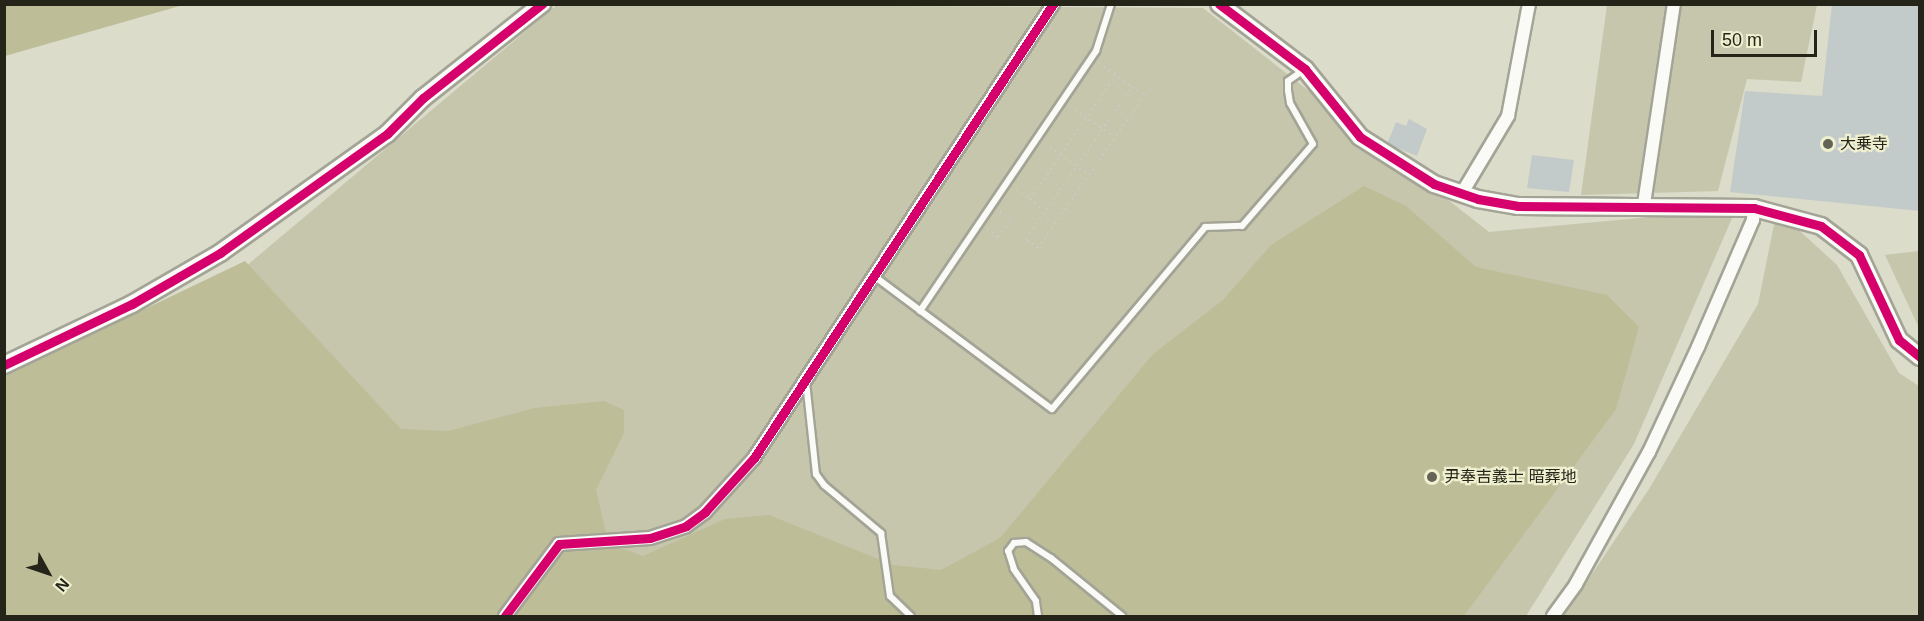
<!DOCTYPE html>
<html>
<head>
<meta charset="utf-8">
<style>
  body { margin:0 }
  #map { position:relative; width:1924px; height:621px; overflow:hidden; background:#dbdcca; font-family:Helvetica,"Noto Sans JP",sans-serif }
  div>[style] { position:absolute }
  .green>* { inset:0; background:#c5c6ac }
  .forest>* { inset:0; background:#bdbd98 }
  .building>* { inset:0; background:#c2cbc9 }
  .path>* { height:2px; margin-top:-1px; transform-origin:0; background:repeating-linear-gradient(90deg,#cbcbc7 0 1.5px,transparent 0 6px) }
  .roads { filter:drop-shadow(2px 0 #a3a496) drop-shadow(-2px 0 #a3a496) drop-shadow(0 2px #a3a496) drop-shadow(0 -2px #a3a496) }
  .lane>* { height:6px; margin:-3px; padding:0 3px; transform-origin:3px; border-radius:3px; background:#fafaf7 }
  .street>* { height:12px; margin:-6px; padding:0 6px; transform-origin:6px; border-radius:6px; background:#fafaf7 }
  .secondary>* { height:16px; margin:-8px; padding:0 8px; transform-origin:8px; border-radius:8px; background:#fafaf7 }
  .cycleway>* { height:9px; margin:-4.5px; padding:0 4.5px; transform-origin:4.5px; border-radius:4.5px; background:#d6006c }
  .dots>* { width:16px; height:16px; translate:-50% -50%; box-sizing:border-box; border:3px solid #eff0d0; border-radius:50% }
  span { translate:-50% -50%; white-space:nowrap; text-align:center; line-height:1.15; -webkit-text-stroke:4.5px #eff0d0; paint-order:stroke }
  .poi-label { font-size:16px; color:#242418 }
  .left { translate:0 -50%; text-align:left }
  .frame { position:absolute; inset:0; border:6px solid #242418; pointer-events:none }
  .north { position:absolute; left:18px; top:543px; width:60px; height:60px; -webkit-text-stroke:4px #eff0d0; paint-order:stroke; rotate:130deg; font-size:16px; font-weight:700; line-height:24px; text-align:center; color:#242418 }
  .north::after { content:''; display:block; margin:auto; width:21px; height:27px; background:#242418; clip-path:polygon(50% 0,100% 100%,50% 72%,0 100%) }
  .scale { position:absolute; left:1711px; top:30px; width:106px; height:27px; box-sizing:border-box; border:3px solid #242418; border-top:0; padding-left:8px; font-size:18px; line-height:21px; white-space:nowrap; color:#242418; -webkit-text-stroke:4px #eff0d0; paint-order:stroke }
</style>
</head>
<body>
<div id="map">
  <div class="green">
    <div style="clip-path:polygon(558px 4px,1203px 8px,1489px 232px,1736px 209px,1634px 444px,1526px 616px,356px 616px,245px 267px)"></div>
    <div style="clip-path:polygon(1607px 5px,1817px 5px,1801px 82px,1747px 79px,1718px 191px,1581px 195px)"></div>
    <div style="clip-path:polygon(1777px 210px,1837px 265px,1899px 373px,1919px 386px,1919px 616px,1564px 616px,1649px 489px,1758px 304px)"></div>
    <div style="clip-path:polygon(1919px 251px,1920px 251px,1919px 328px,1885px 255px)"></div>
  </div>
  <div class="forest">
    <div style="clip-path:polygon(5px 4px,183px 4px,183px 5px,5px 56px)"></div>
    <div style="clip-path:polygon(1364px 186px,1406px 206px,1476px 267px,1607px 295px,1639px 327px,1616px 409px,1464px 616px,5px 616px,5px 376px,245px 261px,401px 429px,448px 431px,535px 408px,604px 401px,624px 410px,624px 433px,596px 490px,606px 533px,621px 548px,643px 556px,725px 519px,769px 515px,893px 565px,941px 570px,1000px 538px,1153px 354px,1223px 300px,1271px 245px)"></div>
  </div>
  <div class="building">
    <div style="clip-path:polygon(1832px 4px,1920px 4px,1920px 211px,1730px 192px,1745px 91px,1822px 96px)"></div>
    <div style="clip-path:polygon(1409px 119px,1427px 129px,1417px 156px,1387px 144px,1396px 122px,1406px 126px)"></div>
    <div style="clip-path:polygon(1532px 155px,1574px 160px,1569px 192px,1527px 188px)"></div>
  </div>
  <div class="path">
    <div style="left:1099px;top:63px;width:41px;rotate:36deg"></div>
    <div style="left:1132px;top:87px;width:15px;rotate:32deg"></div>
    <div style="left:1145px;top:95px;width:187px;rotate:125deg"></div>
    <div style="left:1038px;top:248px;width:15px;rotate:-143deg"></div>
    <div style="left:1026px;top:239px;width:185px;rotate:-55.1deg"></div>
    <div style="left:1070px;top:106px;width:54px;rotate:35.2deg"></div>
    <div style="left:1045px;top:144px;width:54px;rotate:35.2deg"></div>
    <div style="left:1016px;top:190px;width:17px;rotate:33deg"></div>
    <div style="left:1030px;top:199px;width:151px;rotate:-55.3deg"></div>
    <div style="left:1030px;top:199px;width:18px;rotate:38deg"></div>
    <div style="left:987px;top:229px;width:14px;rotate:36deg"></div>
    <div style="left:998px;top:237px;width:21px;rotate:-53deg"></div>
    <div style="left:1011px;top:220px;width:14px;rotate:-144deg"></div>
  </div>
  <div class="roads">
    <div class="lane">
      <div style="left:874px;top:276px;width:222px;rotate:36.8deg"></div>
      <div style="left:1052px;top:409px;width:238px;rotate:-49.9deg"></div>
      <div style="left:1205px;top:227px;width:37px;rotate:-2deg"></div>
      <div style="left:1242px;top:226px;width:108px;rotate:-49.1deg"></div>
      <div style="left:1313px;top:144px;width:47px;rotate:-119.3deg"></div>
      <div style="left:1290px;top:103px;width:12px;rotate:-99deg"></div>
      <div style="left:1288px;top:91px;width:10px;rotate:-90deg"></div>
      <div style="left:1288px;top:81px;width:19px;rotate:-35deg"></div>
      <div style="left:920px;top:311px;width:314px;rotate:-55.9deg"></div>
      <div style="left:1096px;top:51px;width:49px;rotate:-72.3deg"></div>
      <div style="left:806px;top:382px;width:93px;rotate:83.8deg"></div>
      <div style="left:816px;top:474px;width:14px;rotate:54deg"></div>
      <div style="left:824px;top:485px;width:75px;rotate:40.1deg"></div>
      <div style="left:881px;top:533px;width:64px;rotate:81.9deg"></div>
      <div style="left:890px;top:596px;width:29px;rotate:44deg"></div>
      <div style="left:1038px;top:616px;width:15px;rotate:-98deg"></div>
      <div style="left:1036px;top:601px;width:39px;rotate:-125deg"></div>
      <div style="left:1014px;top:569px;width:19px;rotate:-108deg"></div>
      <div style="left:1008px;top:551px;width:10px;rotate:-53deg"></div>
      <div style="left:1014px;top:543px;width:12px;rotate:-5deg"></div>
      <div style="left:1026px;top:542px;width:30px;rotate:33deg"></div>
      <div style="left:1051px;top:558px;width:92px;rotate:39.2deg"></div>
    </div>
    <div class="street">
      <div style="left:1462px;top:193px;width:90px;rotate:-59.1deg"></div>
      <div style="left:1508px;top:116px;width:114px;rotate:-79.4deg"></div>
      <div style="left:1644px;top:204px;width:202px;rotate:-81.5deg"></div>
      <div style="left:505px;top:616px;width:90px;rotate:-53.1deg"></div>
      <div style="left:559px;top:544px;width:91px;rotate:-3.8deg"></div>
      <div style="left:650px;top:538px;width:38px;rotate:-18deg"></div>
      <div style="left:686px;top:526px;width:24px;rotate:-36deg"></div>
      <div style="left:705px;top:512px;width:73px;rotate:-47.8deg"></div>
      <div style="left:754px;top:458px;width:544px;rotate:-56.63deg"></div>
      <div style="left:1553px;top:616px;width:39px;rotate:-54deg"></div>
      <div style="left:1576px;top:584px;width:151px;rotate:-61.1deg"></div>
      <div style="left:1649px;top:452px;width:116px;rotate:-65deg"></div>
      <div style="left:1698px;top:347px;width:138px;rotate:-66.6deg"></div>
      <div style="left:1753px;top:220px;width:12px;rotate:-85deg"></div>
    </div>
    <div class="secondary">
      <div style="left:1219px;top:4px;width:108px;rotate:37.1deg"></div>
      <div style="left:1305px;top:69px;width:87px;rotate:51deg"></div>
      <div style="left:1360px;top:137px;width:88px;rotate:32.4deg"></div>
      <div style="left:1434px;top:184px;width:46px;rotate:18.8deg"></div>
      <div style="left:1478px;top:199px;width:41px;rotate:9.9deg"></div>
      <div style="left:1518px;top:206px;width:236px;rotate:0.5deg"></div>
      <div style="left:1754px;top:208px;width:69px;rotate:15deg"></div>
      <div style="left:1821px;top:226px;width:48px;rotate:37.3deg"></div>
      <div style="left:1859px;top:255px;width:94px;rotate:64.8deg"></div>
      <div style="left:1899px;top:340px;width:27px;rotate:39deg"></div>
      <div style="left:4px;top:365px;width:142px;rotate:-25.5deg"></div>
      <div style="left:132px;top:304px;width:102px;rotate:-30.1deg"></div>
      <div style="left:220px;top:253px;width:205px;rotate:-35.5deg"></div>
      <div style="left:387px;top:134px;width:51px;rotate:-45deg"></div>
      <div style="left:423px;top:98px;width:152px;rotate:-38.3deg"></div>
    </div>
  </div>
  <div class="cycleway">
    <div style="left:1219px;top:4px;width:108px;rotate:37.1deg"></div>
    <div style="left:1305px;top:69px;width:87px;rotate:51deg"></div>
    <div style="left:1360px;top:137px;width:88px;rotate:32.4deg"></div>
    <div style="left:1434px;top:184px;width:46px;rotate:18.8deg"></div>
    <div style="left:1478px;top:199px;width:41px;rotate:9.9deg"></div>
    <div style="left:1518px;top:206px;width:236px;rotate:0.5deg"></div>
    <div style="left:1754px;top:208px;width:69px;rotate:15deg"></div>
    <div style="left:1821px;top:226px;width:48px;rotate:37.3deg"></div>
    <div style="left:1859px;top:255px;width:94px;rotate:64.8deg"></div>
    <div style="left:1899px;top:340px;width:27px;rotate:39deg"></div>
    <div style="left:4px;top:365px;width:142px;rotate:-25.5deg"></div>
    <div style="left:132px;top:304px;width:102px;rotate:-30.1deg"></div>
    <div style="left:220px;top:253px;width:205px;rotate:-35.5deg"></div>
    <div style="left:387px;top:134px;width:51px;rotate:-45deg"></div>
    <div style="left:423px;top:98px;width:152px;rotate:-38.3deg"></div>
    <div style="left:505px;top:616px;width:90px;rotate:-53.1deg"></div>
    <div style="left:559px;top:544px;width:91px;rotate:-3.8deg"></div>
    <div style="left:650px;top:538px;width:38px;rotate:-18deg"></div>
    <div style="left:686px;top:526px;width:24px;rotate:-36deg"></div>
    <div style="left:705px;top:512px;width:73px;rotate:-47.8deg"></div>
    <div style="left:754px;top:458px;width:544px;rotate:-56.63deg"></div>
  </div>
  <div class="dots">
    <div style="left:1828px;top:144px;background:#646456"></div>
    <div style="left:1432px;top:477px;background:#646456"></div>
  </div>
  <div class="poi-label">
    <span class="left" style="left:1840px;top:144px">大乗寺</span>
    <span class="left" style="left:1444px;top:477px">尹奉吉義士 暗葬地</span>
  </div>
  <div class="frame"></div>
  <div class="north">N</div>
  <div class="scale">50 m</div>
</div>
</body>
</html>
